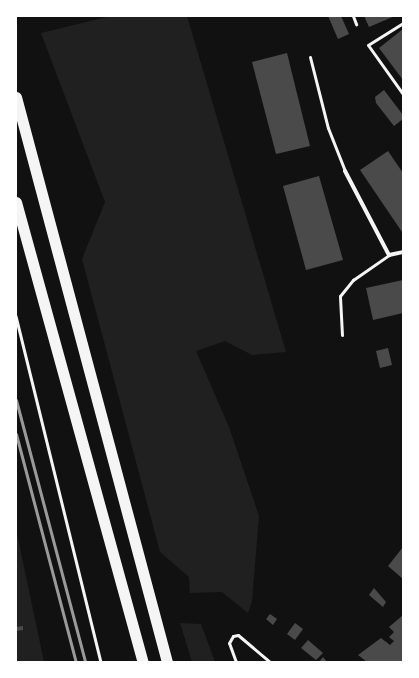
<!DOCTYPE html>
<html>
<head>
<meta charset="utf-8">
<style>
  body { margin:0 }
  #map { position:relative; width:419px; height:678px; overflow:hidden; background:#111; font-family:Commissioner,sans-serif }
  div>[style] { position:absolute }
  .green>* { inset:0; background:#202020 }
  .building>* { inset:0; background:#4a4a4a }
  .path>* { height:2.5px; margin:-1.25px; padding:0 1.25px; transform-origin:1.25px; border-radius:1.25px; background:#f5f5f5 }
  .service>* { height:3px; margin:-1.5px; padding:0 1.5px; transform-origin:1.5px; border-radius:1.5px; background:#f5f5f5 }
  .minor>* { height:4px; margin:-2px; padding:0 2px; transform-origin:2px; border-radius:2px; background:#f5f5f5 }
  .trunk>* { height:11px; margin:-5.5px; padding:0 5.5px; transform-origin:5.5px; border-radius:5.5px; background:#f5f5f5 }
  .rail>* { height:3px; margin:-1.5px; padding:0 1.5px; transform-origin:1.5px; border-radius:1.5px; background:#9a9a9a }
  span { translate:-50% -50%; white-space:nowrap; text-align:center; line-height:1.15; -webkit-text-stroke:3px #fff; paint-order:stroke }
  .frame { position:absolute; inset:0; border:17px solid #fff; pointer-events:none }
</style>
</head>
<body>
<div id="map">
  <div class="green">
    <div style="clip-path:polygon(111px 16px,187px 16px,286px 352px,252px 355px,225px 341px,196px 351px,229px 427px,259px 516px,252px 601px,248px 613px,222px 592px,190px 593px,189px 577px,160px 552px,82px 259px,105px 202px,41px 33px)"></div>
    <div style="clip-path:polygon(16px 529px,44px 662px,16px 662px)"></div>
    <div style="clip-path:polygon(180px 623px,201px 624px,215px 662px,192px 662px)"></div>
  </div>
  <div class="building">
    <div style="clip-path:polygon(328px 16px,341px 16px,349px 34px,338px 39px)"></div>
    <div style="clip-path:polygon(364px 16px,395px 16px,369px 27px)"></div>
    <div style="clip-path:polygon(403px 29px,403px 80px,379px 48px)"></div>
    <div style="clip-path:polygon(287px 53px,310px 146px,276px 154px,252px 62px)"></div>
    <div style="clip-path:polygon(384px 90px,403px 115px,403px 119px,394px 126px,376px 103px,375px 97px)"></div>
    <div style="clip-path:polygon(388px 151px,403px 173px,402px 232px,360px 170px)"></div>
    <div style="clip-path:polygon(319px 176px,343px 260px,306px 270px,283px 186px)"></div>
    <div style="clip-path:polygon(403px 280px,403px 313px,373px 320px,366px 288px)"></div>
    <div style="clip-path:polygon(388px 348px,392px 365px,380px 368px,376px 351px)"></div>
    <div style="clip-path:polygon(403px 547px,403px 579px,388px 566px)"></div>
    <div style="clip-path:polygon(374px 588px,386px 602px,383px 607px,369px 595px)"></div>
    <div style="clip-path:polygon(270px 614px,277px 619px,273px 625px,266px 619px)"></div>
    <div style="clip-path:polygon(403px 615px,403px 662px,367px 662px,358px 655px,381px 638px,390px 645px,394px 641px,389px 637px,394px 632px,389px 627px)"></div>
    <div style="clip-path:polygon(295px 623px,303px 629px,295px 640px,287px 634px)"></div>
    <div style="clip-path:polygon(23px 626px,23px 630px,16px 631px,16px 627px)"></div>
    <div style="clip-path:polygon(308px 640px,323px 653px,316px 660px,301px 648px)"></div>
    <div style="clip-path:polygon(323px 657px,327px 662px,319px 662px)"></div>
  </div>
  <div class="path">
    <div style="left:16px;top:316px;width:356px;rotate:76.2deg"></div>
  </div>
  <div class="service">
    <div style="left:353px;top:16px;width:9px;rotate:69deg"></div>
    <div style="left:403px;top:23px;width:41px;rotate:147.8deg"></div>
    <div style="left:368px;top:45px;width:60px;rotate:54.5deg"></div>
    <div style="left:310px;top:57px;width:73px;rotate:75.8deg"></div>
    <div style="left:328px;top:128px;width:46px;rotate:68.4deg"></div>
    <div style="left:342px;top:335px;width:39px;rotate:-93deg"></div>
    <div style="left:340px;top:296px;width:21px;rotate:-51deg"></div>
    <div style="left:353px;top:280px;width:44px;rotate:-34.8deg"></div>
    <div style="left:236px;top:662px;width:20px;rotate:-110deg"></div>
    <div style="left:229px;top:643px;width:8px;rotate:-60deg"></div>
    <div style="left:233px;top:636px;width:5px;rotate:-11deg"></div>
    <div style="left:238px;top:635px;width:42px;rotate:40.2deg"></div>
  </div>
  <div class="minor">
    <div style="left:345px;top:171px;width:95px;rotate:62.4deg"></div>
    <div style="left:389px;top:255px;width:14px;rotate:-12deg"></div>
  </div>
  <div class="trunk">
    <div style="left:16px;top:97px;width:585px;rotate:75.04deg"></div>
    <div style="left:16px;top:202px;width:477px;rotate:74.6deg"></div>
  </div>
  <div class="rail">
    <div style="left:16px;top:400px;width:271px;rotate:75.2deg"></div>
    <div style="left:16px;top:434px;width:236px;rotate:75.3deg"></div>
  </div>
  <div class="frame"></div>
</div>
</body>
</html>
